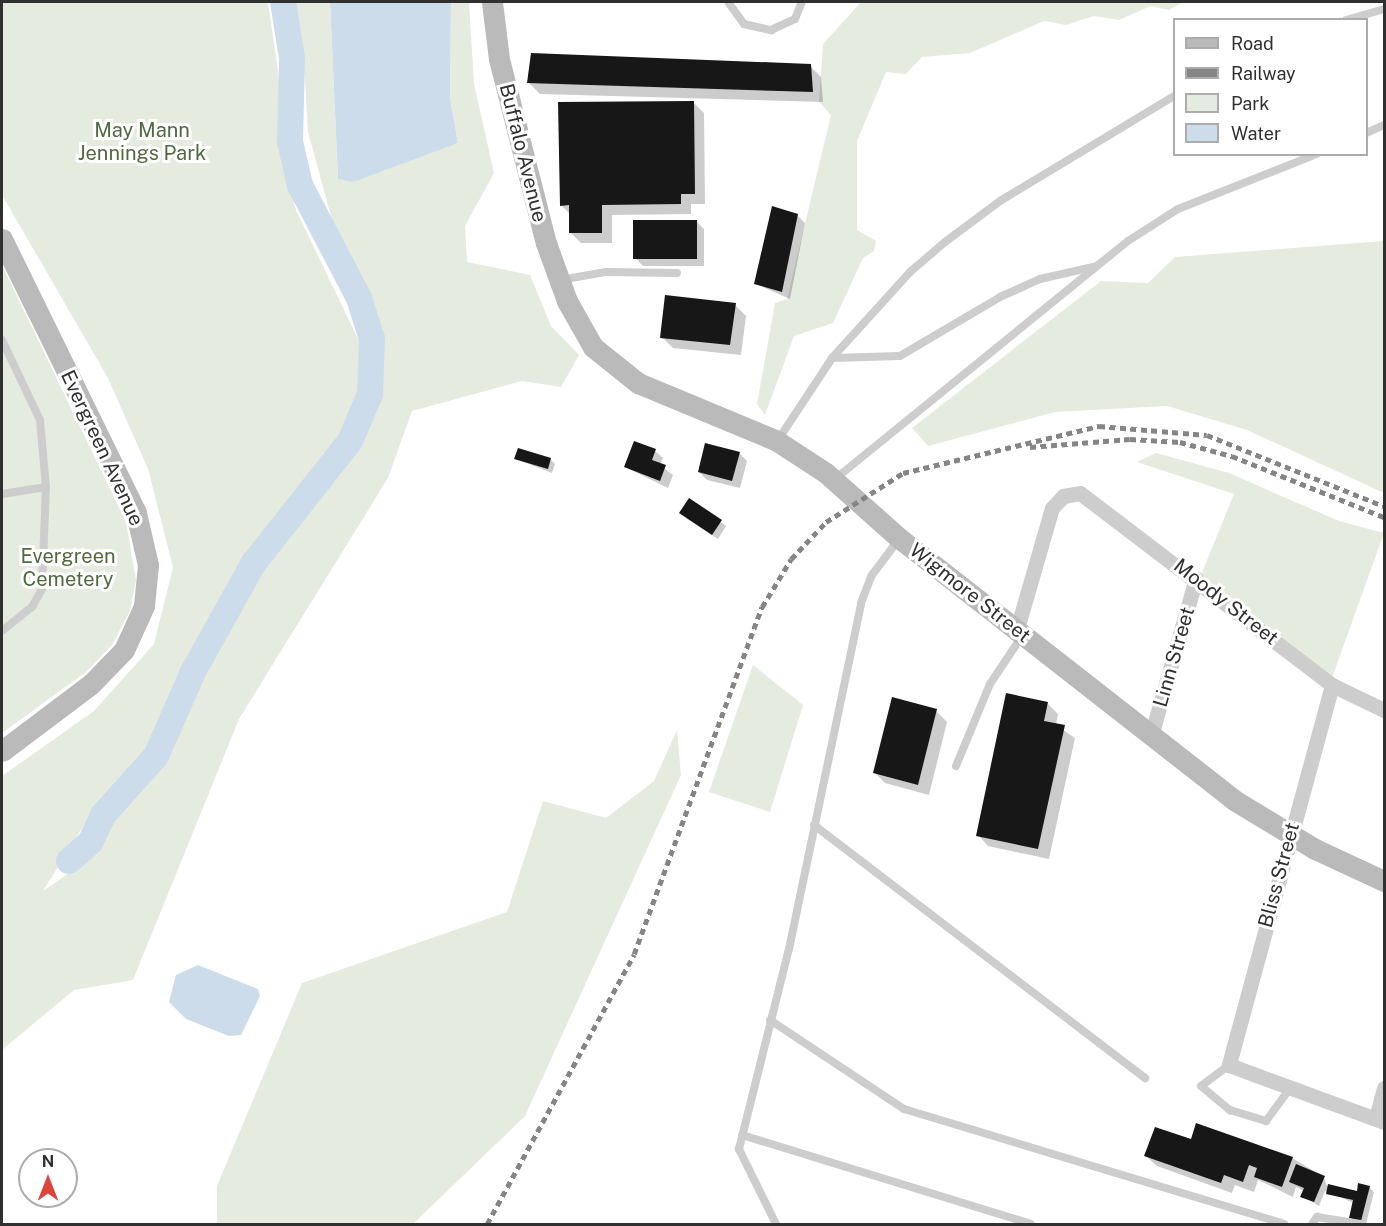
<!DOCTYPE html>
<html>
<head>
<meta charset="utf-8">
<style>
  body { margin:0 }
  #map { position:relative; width:1386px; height:1226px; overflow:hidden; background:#fff; font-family:"Public Sans",sans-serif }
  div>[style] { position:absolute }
  .green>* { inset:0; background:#e5ecdf }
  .water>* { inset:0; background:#cddceb }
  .shadow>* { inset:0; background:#0003 }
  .river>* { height:26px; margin:-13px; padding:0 13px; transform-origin:13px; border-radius:13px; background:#cddceb }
  .building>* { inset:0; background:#171717 }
  .lane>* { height:8px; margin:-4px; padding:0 4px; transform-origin:4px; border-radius:4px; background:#cdcdcd }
  .street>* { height:15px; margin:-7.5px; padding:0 7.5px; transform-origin:7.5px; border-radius:7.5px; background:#cdcdcd }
  .secondary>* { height:21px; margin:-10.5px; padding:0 10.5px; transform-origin:10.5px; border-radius:10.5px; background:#bababa }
  .rail>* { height:4.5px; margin-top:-2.25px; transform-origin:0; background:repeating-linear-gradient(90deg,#858585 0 6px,transparent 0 10.5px) }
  span { translate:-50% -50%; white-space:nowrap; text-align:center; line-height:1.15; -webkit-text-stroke:6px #fff; paint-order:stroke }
  .park-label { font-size:20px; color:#4e6a3f }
  .street-label { font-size:20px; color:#303030 }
  .frame { position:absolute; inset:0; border:3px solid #303030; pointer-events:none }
  .legend { position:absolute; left:1173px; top:18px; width:195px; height:138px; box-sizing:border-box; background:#fff; border:2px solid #acacac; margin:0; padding:8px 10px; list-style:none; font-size:18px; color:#303030 }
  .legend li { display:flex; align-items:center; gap:12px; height:30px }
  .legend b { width:30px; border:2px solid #acacac }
  .north { position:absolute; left:18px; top:1148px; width:60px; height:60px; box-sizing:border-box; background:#fff; border:2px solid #acacac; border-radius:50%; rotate:0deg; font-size:16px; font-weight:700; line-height:24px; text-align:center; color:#303030 }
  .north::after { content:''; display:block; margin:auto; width:21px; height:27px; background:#dd443d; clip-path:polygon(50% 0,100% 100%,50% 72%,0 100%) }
</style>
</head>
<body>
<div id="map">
  <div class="green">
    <div style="clip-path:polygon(2px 2px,268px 2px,283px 106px,282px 160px,296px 210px,360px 343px,360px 398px,318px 469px,242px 563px,154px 741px,97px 804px,43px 891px,99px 853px,109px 816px,172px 750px,206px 669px,261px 569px,357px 447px,381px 393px,383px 330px,332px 220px,308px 132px,303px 47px,291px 2px,330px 2px,338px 179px,458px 143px,450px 98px,451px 2px,469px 2px,474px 84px,494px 173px,465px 226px,467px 262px,530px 275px,551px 326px,579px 355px,561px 387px,522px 381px,412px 411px,388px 478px,239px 719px,133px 980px,74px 990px,2px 1050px,2px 776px,94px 711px,154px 644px,173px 567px,148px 469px,108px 378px,2px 195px)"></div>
    <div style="clip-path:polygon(861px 2px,1183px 2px,1169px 10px,1151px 6px,1119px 20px,1094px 16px,1066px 25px,1044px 21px,970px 53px,922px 57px,906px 74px,886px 72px,857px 141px,857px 230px,876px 241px,874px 251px,863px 258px,833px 323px,794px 336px,765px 415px,757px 404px,775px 303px,787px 299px,831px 115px,819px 102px,823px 44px)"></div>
    <div style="clip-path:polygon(1384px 241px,1384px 493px,1247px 430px,1167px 406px,1055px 412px,928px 446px,912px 428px,1101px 281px,1148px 283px,1175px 257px)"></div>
    <div style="clip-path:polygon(2px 265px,126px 522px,136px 580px,130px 611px,112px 645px,86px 672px,2px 733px)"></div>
    <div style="clip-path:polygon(1156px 453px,1229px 473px,1339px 521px,1384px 533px,1332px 678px,1201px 575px,1234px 494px,1137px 462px)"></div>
    <div style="clip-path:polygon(753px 665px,803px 705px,770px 812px,709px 792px)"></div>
    <div style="clip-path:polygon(677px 730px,681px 775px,525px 1116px,413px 1224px,217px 1224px,217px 1186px,302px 983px,507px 912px,543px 801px,606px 818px,654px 781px)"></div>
  </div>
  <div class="water">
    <div style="clip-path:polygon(330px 2px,451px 2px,450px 98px,458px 143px,353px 182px,338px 179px)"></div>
    <div style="clip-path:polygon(198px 965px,258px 989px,260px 996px,241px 1035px,229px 1036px,186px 1019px,169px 1002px,176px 975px)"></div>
  </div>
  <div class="shadow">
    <div style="clip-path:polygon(810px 66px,821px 77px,823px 102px,540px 94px,529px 83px)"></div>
    <div style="clip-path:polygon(693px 102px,704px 113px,705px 204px,691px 204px,691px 214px,612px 215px,612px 243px,581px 243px,571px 233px,570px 214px,561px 205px)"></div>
    <div style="clip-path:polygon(797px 215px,805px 223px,790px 299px,756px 284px)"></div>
    <div style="clip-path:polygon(696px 221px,704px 229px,704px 266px,643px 266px,635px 258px)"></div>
    <div style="clip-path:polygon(735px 305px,746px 316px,741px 355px,673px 348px,662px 337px)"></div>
    <div style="clip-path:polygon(655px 451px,663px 458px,660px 465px,673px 475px,668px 488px,625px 467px)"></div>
    <div style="clip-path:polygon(739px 453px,747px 461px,740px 488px,707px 480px,699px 472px)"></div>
    <div style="clip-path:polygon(516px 459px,550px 459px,555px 464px,552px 473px)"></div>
    <div style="clip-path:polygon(690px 500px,726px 526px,718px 539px,686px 518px)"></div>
    <div style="clip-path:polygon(1048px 704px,1058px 714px,1056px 725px,1075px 738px,1049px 859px,988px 846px,978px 835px)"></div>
    <div style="clip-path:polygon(936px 711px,947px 722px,929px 795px,885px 783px,874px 772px)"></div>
    <div style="clip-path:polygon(1192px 1141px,1292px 1158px,1324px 1177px,1327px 1186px,1358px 1193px,1369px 1187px,1374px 1192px,1366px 1224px,1351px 1217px,1354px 1203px,1325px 1191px,1319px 1206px,1302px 1196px,1304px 1191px,1296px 1187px,1293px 1197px,1258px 1180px,1254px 1192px,1235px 1185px,1232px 1193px,1157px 1166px,1146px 1156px)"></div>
  </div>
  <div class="river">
    <div style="left:69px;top:861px;width:28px;rotate:-41deg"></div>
    <div style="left:90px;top:843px;width:31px;rotate:-65deg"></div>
    <div style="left:103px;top:815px;width:79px;rotate:-48.1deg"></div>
    <div style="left:156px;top:756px;width:92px;rotate:-66.2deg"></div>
    <div style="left:193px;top:672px;width:124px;rotate:-60.9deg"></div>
    <div style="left:253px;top:564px;width:157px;rotate:-51.7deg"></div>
    <div style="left:350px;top:441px;width:51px;rotate:-66.9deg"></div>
    <div style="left:370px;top:394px;width:55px;rotate:-87.9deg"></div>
    <div style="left:372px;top:339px;width:43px;rotate:-107.6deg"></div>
    <div style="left:359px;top:298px;width:127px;rotate:-117.6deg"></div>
    <div style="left:300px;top:185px;width:44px;rotate:-103.1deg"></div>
    <div style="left:290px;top:142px;width:84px;rotate:-88.6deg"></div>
    <div style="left:292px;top:58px;width:57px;rotate:-99.1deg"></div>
  </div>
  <div class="building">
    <div style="clip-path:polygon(531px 53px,811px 64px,813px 92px,527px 83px)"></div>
    <div style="clip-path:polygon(694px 101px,695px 194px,681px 194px,681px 204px,602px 205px,602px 233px,569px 233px,569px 205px,560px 206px,558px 102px)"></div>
    <div style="clip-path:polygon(772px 206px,798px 214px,782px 292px,754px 284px)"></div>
    <div style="clip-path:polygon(633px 220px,697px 220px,697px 259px,633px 259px)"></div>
    <div style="clip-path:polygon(665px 295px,736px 303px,730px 345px,660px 338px)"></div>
    <div style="clip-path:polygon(634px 441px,656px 449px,652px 460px,666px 465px,660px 481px,624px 467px)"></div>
    <div style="clip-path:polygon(705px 443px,740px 452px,732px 481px,698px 472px)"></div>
    <div style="clip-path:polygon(518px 448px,551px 458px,548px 469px,514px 459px)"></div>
    <div style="clip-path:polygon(689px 498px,722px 520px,712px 535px,679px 513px)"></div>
    <div style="clip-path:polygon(1006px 693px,1048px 702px,1044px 721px,1065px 725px,1038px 849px,976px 836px)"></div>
    <div style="clip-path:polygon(892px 697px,937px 709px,918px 785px,873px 773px)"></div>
    <div style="clip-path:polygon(1196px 1123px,1293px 1157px,1282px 1187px,1254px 1177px,1257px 1168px,1249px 1165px,1243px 1182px,1224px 1175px,1221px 1183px,1144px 1156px,1155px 1127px,1191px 1139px)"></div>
    <div style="clip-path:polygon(1296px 1164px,1325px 1176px,1314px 1202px,1300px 1197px,1304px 1188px,1289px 1182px)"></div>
    <div style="clip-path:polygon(1358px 1183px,1370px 1186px,1361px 1221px,1349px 1218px,1353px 1200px,1326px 1194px,1328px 1184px,1357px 1191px)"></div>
  </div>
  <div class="lane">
    <div style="left:728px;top:2px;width:27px;rotate:54deg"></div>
    <div style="left:744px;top:24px;width:28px;rotate:13deg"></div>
    <div style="left:771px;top:30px;width:26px;rotate:-25deg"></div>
    <div style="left:795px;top:19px;width:18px;rotate:-68deg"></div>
    <div style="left:1346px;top:20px;width:40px;rotate:-16deg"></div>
    <div style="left:1366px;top:133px;width:20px;rotate:-24deg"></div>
    <div style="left:560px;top:280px;width:47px;rotate:-9.9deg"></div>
    <div style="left:606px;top:272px;width:71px;rotate:0.8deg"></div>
    <div style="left:2px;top:340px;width:89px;rotate:64.6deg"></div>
    <div style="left:40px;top:420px;width:67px;rotate:84.9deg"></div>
    <div style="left:46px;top:487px;width:45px;rotate:171deg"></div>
    <div style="left:832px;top:358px;width:116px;rotate:-47.8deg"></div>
    <div style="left:910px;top:272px;width:46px;rotate:-40.6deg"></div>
    <div style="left:945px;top:242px;width:69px;rotate:-36.7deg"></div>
    <div style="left:1000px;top:201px;width:203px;rotate:-31.1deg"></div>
    <div style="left:778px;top:440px;width:98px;rotate:-56.6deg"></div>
    <div style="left:832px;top:358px;width:68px;rotate:-1.7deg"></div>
    <div style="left:900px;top:356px;width:116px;rotate:-30.5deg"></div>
    <div style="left:1000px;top:297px;width:44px;rotate:-24.2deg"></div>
    <div style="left:1040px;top:279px;width:58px;rotate:-12.8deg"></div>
    <div style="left:835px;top:479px;width:377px;rotate:-39.1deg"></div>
    <div style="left:1128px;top:241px;width:59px;rotate:-32.6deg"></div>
    <div style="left:1178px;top:209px;width:149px;rotate:-21.6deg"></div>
    <div style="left:2px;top:631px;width:38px;rotate:-39deg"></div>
    <div style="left:32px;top:607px;width:21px;rotate:-61deg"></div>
    <div style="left:42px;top:589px;width:102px;rotate:-87.8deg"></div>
    <div style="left:956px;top:766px;width:89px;rotate:-67.5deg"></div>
    <div style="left:990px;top:684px;width:58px;rotate:-56.3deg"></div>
    <div style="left:814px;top:825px;width:417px;rotate:37.4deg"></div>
    <div style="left:770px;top:1020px;width:161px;rotate:33.6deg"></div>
    <div style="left:904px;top:1109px;width:397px;rotate:16.8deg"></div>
    <div style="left:1229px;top:1065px;width:35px;rotate:143deg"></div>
    <div style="left:1201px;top:1086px;width:38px;rotate:40deg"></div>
    <div style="left:1230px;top:1110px;width:38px;rotate:17deg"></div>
    <div style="left:1266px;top:1121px;width:42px;rotate:-53.7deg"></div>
    <div style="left:742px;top:1135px;width:302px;rotate:17.1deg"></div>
    <div style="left:776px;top:1224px;width:84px;rotate:-116.3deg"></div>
    <div style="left:739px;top:1149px;width:206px;rotate:-76deg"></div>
    <div style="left:789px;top:949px;width:353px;rotate:-78.2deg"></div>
    <div style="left:861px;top:603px;width:30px;rotate:-69deg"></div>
    <div style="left:872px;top:575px;width:45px;rotate:-53.1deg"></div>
    <div style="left:1312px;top:1224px;width:9px;rotate:-54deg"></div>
    <div style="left:1317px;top:1217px;width:44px;rotate:9.2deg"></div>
  </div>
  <div class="street">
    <div style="left:1017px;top:629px;width:126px;rotate:-73.9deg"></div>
    <div style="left:1052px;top:508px;width:16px;rotate:-47deg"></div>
    <div style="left:1063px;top:496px;width:17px;rotate:-10deg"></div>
    <div style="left:1080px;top:493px;width:317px;rotate:37.3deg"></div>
    <div style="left:1332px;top:685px;width:58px;rotate:25.7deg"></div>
    <div style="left:1332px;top:685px;width:394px;rotate:105.2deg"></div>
    <div style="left:1229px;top:1065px;width:165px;rotate:20.2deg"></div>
    <div style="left:1151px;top:736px;width:164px;rotate:-74.1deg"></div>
    <div style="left:1376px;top:1118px;width:31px;rotate:-75deg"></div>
  </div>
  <div class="secondary">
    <div style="left:492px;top:2px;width:57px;rotate:83deg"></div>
    <div style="left:499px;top:59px;width:190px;rotate:75.7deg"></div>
    <div style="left:546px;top:243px;width:62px;rotate:70.1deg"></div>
    <div style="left:567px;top:301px;width:53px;rotate:60.5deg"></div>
    <div style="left:593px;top:347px;width:58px;rotate:38.7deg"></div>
    <div style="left:638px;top:383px;width:151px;rotate:22.6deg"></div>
    <div style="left:777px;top:441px;width:59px;rotate:33.1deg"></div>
    <div style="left:826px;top:473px;width:98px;rotate:41.7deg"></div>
    <div style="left:899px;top:538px;width:425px;rotate:38deg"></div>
    <div style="left:1234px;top:800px;width:95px;rotate:31.2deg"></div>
    <div style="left:1315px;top:849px;width:76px;rotate:24.9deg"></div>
    <div style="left:2px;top:239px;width:305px;rotate:63.9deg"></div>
    <div style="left:136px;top:513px;width:53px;rotate:77deg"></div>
    <div style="left:148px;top:565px;width:41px;rotate:95.6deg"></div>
    <div style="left:144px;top:606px;width:48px;rotate:114.4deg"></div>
    <div style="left:124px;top:650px;width:47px;rotate:134.1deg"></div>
    <div style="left:91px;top:684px;width:111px;rotate:143deg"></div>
  </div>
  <div class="rail">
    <div style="left:1030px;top:447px;width:100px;rotate:-4.6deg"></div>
    <div style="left:1130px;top:439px;width:50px;rotate:3.4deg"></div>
    <div style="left:1180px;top:442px;width:54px;rotate:15.1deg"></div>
    <div style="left:1232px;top:456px;width:164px;rotate:21.9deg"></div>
    <div style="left:487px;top:1224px;width:307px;rotate:-61.4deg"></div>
    <div style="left:634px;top:954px;width:370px;rotate:-69.8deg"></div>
    <div style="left:762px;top:607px;width:56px;rotate:-58.9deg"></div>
    <div style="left:791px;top:559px;width:51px;rotate:-46.6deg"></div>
    <div style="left:826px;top:522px;width:91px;rotate:-32.5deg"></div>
    <div style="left:903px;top:473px;width:202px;rotate:-13.5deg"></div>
    <div style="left:1099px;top:426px;width:108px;rotate:4.8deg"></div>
    <div style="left:1207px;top:435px;width:191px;rotate:21.9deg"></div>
  </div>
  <div class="park-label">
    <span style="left:142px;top:142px">May Mann<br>Jennings Park</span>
    <span style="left:68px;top:568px">Evergreen<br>Cemetery</span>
  </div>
  <div class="street-label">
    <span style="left:523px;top:153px;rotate:76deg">Buffalo Avenue</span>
    <span style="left:102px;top:448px;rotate:65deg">Evergreen Avenue</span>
    <span style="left:970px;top:593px;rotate:38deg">Wigmore Street</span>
    <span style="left:1226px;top:602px;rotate:38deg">Moody Street</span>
    <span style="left:1174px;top:657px;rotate:-74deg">Linn Street</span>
    <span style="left:1279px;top:875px;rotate:-75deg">Bliss Street</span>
  </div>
  <div class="frame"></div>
  <ul class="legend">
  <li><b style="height:8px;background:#bababa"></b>Road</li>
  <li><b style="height:8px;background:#858585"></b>Railway</li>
  <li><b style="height:16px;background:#e5ecdf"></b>Park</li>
  <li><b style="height:16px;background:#cddceb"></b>Water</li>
  </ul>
  <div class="north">N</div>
</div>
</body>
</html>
